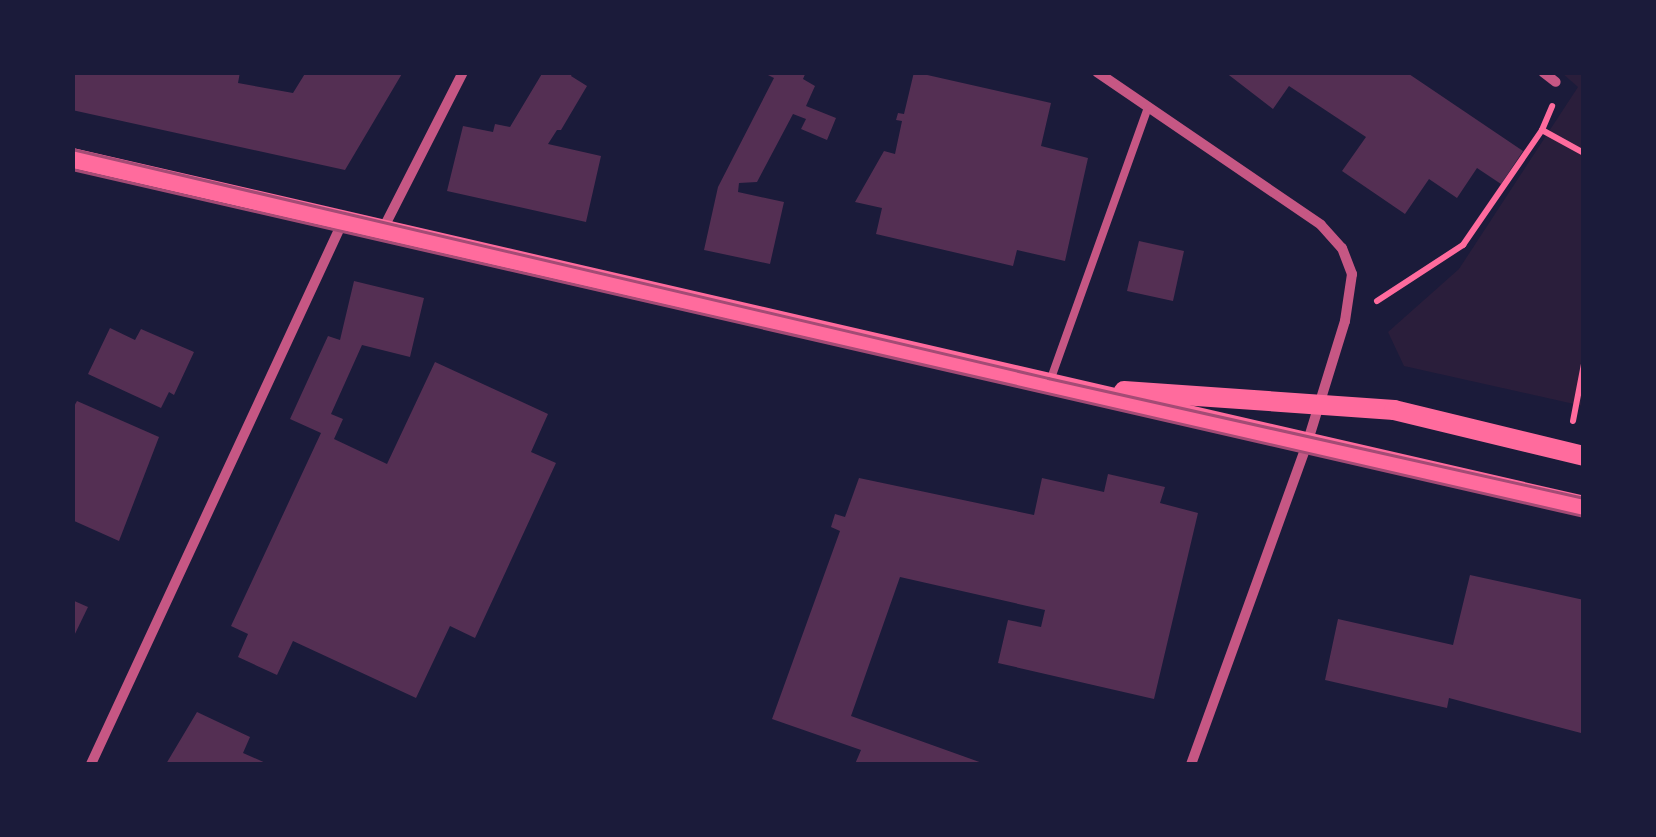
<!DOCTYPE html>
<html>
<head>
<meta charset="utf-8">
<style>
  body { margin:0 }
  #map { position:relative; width:1656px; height:837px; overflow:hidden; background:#1b1b3a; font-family:Commissioner,sans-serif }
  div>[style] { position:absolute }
  .green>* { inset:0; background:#2a1e3b }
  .building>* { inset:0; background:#542f53 }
  .path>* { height:6px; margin:-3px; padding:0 3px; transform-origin:3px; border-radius:3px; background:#ff6b9d }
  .service>* { height:8px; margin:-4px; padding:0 4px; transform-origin:4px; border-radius:4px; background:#c65784 }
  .minor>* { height:10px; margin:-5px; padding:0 5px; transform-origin:5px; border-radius:5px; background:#c65784 }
  .secondary>* { height:20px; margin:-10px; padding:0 10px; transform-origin:10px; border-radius:10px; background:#ff6b9d }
  .tram>* { height:2.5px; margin:-1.25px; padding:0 1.25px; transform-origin:1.25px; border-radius:1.25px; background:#a44b75 }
  span { translate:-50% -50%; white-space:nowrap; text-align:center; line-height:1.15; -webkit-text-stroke:10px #1b1b3a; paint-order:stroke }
  .frame { position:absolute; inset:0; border:75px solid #1b1b3a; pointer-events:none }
</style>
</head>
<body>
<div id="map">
  <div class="green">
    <div style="clip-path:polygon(1562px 73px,1583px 73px,1583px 406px,1404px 366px,1388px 332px,1459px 269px,1578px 87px)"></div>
  </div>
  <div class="building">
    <div style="clip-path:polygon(72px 72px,240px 72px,238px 83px,293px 93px,306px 72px,403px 72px,345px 170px,72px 110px)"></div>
    <div style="clip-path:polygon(543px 72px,573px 72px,571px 76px,587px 86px,561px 130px,557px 130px,548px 144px,601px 156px,586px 222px,447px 191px,463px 126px,493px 132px,495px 124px,510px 127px)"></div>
    <div style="clip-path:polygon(762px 72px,806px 72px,803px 79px,815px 86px,806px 106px,836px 118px,827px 140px,801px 129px,806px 119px,793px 114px,757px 182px,739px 183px,738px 192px,784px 202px,770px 264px,704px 250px,718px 187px,774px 78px)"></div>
    <div style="clip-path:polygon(914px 72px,1051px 103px,1041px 146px,1088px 158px,1065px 261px,1017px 250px,1013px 266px,876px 234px,882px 208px,855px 202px,884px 151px,895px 154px,902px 121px,896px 120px,898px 113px,904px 114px)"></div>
    <div style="clip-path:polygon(1225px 72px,1406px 72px,1523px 151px,1501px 184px,1477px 168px,1457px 198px,1429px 179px,1405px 214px,1342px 171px,1366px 137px,1289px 86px,1273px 109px)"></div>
    <div style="clip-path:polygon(1139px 241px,1184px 251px,1173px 301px,1127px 291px)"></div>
    <div style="clip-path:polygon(354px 281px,424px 298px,410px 357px,362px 345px,331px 414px,343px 419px,334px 439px,387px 464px,435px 362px,548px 414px,531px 452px,556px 463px,475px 638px,450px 626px,416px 698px,293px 641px,277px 675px,238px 657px,248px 634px,231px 626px,321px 433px,290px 419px,328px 336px,340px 340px)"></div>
    <div style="clip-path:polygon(110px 328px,135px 340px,141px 329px,194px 352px,174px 395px,169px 392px,161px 408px,88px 374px)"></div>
    <div style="clip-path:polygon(77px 401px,159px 437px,119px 541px,72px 520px,72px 410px)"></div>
    <div style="clip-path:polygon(1108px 474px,1165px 487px,1160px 503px,1198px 513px,1154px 699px,998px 663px,1008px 620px,1041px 627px,1045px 610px,900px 577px,851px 716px,985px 764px,855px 764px,861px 750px,772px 719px,840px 531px,831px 527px,835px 514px,845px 517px,859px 478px,1034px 515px,1042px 478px,1104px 492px)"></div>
    <div style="clip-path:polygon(1470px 575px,1584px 600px,1581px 733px,1449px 698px,1447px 708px,1325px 680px,1338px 619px,1453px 645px)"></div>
    <div style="clip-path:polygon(72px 600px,88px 607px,72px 640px)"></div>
    <div style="clip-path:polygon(197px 712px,250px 737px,243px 753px,268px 764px,166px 764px)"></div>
  </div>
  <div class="path">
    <div style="left:1542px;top:130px;width:48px;rotate:28.7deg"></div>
    <div style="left:1377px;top:301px;width:103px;rotate:-33.1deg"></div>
    <div style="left:1463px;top:245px;width:140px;rotate:-55.5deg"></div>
    <div style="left:1542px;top:130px;width:26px;rotate:-67deg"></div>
    <div style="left:1573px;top:421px;width:58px;rotate:-79.1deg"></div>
  </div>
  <div class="service">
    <div style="left:1050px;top:381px;width:291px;rotate:-70.3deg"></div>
  </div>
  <div class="minor">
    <div style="left:1097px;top:72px;width:271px;rotate:34.3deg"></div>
    <div style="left:1321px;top:225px;width:31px;rotate:48deg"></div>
    <div style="left:1342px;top:248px;width:28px;rotate:69deg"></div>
    <div style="left:1352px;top:274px;width:48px;rotate:98.5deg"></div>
    <div style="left:1345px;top:321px;width:129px;rotate:107.2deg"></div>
    <div style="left:1307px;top:444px;width:340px;rotate:109.9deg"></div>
    <div style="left:1543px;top:72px;width:16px;rotate:38deg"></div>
    <div style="left:383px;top:229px;width:176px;rotate:-63deg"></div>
    <div style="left:91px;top:764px;width:599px;rotate:-65.1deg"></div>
  </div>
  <div class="secondary">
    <div style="left:72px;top:158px;width:1552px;rotate:12.96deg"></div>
    <div style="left:1124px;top:391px;width:271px;rotate:4deg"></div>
    <div style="left:1394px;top:410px;width:195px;rotate:13.6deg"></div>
  </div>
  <div class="tram">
    <div style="left:72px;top:149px;width:1003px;rotate:13.2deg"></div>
    <div style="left:1048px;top:378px;width:549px;rotate:12.62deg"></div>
    <div style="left:72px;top:169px;width:1551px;rotate:12.93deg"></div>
  </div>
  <div class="frame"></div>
</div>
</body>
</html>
